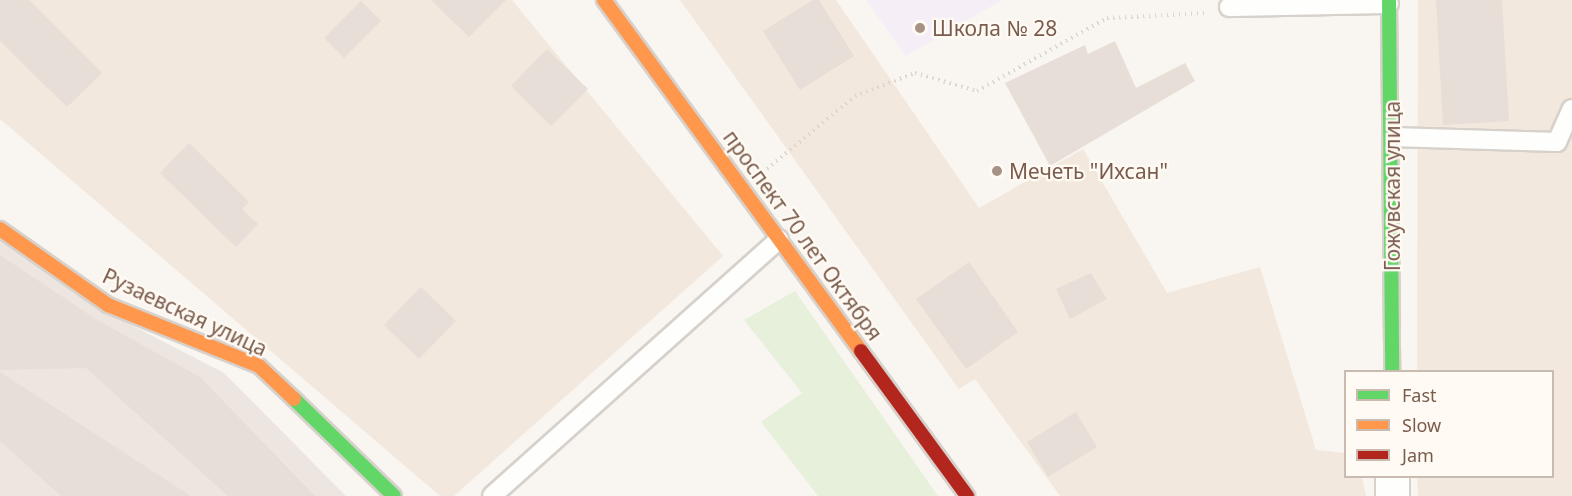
<!DOCTYPE html>
<html>
<head>
<meta charset="utf-8">
<style>
  body { margin:0 }
  #map { position:relative; width:1572px; height:496px; overflow:hidden; background:#f9f5f0; font-family:"Noto Sans",sans-serif }
  div>[style] { position:absolute }
  .residential>* { inset:0; background:#f2e8de }
  .industrial>* { inset:0; background:#ede5e0 }
  .education>* { inset:0; background:#f6eef6 }
  .green>* { inset:0; background:#e7f0db }
  .building>* { inset:0; background:#e6ded7 }
  .path>* { height:4px; margin-top:-2px; transform-origin:0; background:repeating-linear-gradient(90deg,#dcd5d0 0 1.5px,transparent 0 6px) }
  .roads { filter:drop-shadow(2px 0 #d7d1cb) drop-shadow(-2px 0 #d7d1cb) drop-shadow(0 2px #d7d1cb) drop-shadow(0 -2px #d7d1cb) }
  .lane>* { height:18px; margin:-9px; padding:0 9px; transform-origin:9px; border-radius:9px; background:#fefefd }
  .street>* { height:33px; margin:-16.5px; padding:0 16.5px; transform-origin:16.5px; border-radius:16.5px; background:#fefefd }
  .fast>* { height:14px; margin:-7px; padding:0 7px; transform-origin:7px; border-radius:7px; background:#63d668 }
  .slow>* { height:14px; margin:-7px; padding:0 7px; transform-origin:7px; border-radius:7px; background:#ff974d }
  .jam>* { height:14px; margin:-7px; padding:0 7px; transform-origin:7px; border-radius:7px; background:#b3261e }
  .dots>* { width:16px; height:16px; translate:-50% -50%; box-sizing:border-box; border:3px solid #fffaf3; border-radius:50% }
  span { translate:-50% -50%; white-space:nowrap; text-align:center; line-height:1.15; -webkit-text-stroke:4.5px #fffaf3; paint-order:stroke }
  .poi-label { font-size:21px; color:#7a5c4d }
  .left { translate:0 -50%; text-align:left }
  .street-label { font-size:21px; color:#7a5c4d }
  .legend { position:absolute; left:1344px; top:370px; width:210px; height:108px; box-sizing:border-box; background:#fffaf3; border:2px solid #cabbb1; margin:0; padding:8px 10px; list-style:none; font-size:18px; color:#7a5c4d }
  .legend li { display:flex; align-items:center; gap:12px; height:30px }
  .legend b { width:30px; border:2px solid #cabbb1 }
</style>
</head>
<body>
<div id="map">
  <div class="residential">
    <div style="clip-path:polygon(0 0,512px 0,723px 256px,454px 496px,440px 496px,0 119px)"></div>
    <div style="clip-path:polygon(680px 0,836px 0,979px 208px,1083px 149px,1167px 293px,1260px 267px,1316px 450px,1345px 453px,1346px 476px,1362px 477px,1366px 496px,1060px 496px,975px 379px,959px 389px)"></div>
    <div style="clip-path:polygon(1418px 0,1572px 0,1572px 496px,1418px 496px,1417px 477px,1552px 476px,1552px 372px,1417px 371px)"></div>
  </div>
  <div class="industrial">
    <div style="clip-path:polygon(0 241px,89px 303px,224px 373px,346px 496px,0 496px)"></div>
  </div>
  <div class="education">
    <div style="clip-path:polygon(866px 0,1002px 0,906px 56px)"></div>
  </div>
  <div class="green">
    <div style="clip-path:polygon(795px 291px,938px 496px,818px 496px,761px 422px,802px 393px,744px 320px)"></div>
  </div>
  <div class="building">
    <div style="clip-path:polygon(0 0,29px 0,102px 73px,67px 107px,0 41px)"></div>
    <div style="clip-path:polygon(431px 0,506px 0,469px 37px)"></div>
    <div style="clip-path:polygon(813px 0,819px 0,854px 56px,800px 90px,763px 31px)"></div>
    <div style="clip-path:polygon(1436px 0,1502px 0,1509px 121px,1443px 125px)"></div>
    <div style="clip-path:polygon(361px 1px,381px 21px,344px 58px,324px 38px)"></div>
    <div style="clip-path:polygon(1115px 41px,1136px 88px,1185px 63px,1195px 81px,1050px 166px,1005px 83px,1085px 45px,1088px 54px)"></div>
    <div style="clip-path:polygon(547px 49px,588px 89px,551px 126px,511px 86px)"></div>
    <div style="clip-path:polygon(189px 143px,249px 202px,242px 209px,258px 224px,236px 247px,160px 173px)"></div>
    <div style="clip-path:polygon(0 255px,97px 320px,200px 377px,315px 496px,228px 496px,86px 368px,0 370px)"></div>
    <div style="clip-path:polygon(969px 262px,1018px 332px,966px 369px,916px 299px)"></div>
    <div style="clip-path:polygon(1091px 273px,1107px 299px,1070px 319px,1056px 289px)"></div>
    <div style="clip-path:polygon(421px 287px,456px 321px,419px 359px,384px 325px)"></div>
    <div style="clip-path:polygon(0 372px,191px 496px,61px 496px,0 441px)"></div>
    <div style="clip-path:polygon(1076px 412px,1097px 447px,1048px 477px,1027px 442px)"></div>
  </div>
  <div class="path">
    <div style="left:767px;top:169px;width:114px;rotate:-39.7deg"></div>
    <div style="left:855px;top:96px;width:64px;rotate:-21deg"></div>
    <div style="left:915px;top:73px;width:65px;rotate:16.2deg"></div>
    <div style="left:977px;top:91px;width:149px;rotate:-29.3deg"></div>
    <div style="left:1107px;top:18px;width:98px;rotate:-2.9deg"></div>
  </div>
  <div class="roads">
    <div class="lane">
      <div style="left:1229px;top:7px;width:160px;rotate:-1.1deg"></div>
      <div style="left:1392px;top:137px;width:165px;rotate:1.7deg"></div>
      <div style="left:1557px;top:142px;width:36px;rotate:-66deg"></div>
      <div style="left:492px;top:496px;width:385px;rotate:-41.8deg"></div>
    </div>
    <div class="street">
      <div style="left:1392px;top:476px;width:20px;rotate:90deg"></div>
    </div>
    <div class="fast">
      <div style="left:1389px;top:0;width:372px;rotate:89.5deg"></div>
      <div style="left:294px;top:399px;width:139px;rotate:44.1deg"></div>
    </div>
    <div class="slow">
      <div style="left:604px;top:0;width:435px;rotate:53.8deg"></div>
      <div style="left:0;top:229px;width:132px;rotate:35.1deg"></div>
      <div style="left:108px;top:305px;width:163px;rotate:22deg"></div>
      <div style="left:259px;top:366px;width:48px;rotate:43.3deg"></div>
    </div>
    <div class="jam">
      <div style="left:861px;top:351px;width:180px;rotate:53.8deg"></div>
    </div>
  </div>
  <div class="dots">
    <div style="left:920px;top:28px;background:#a69286"></div>
    <div style="left:997px;top:171px;background:#a69286"></div>
  </div>
  <div class="poi-label">
    <span class="left" style="left:932px;top:28px">Школа № 28</span>
    <span class="left" style="left:1009px;top:171px">Мечеть "Ихсан"</span>
  </div>
  <div class="street-label">
    <span style="left:1392px;top:186px;rotate:-90deg">Гожувская улица</span>
    <span style="left:803px;top:235px;rotate:54deg">проспект 70 лет Октября</span>
    <span style="left:185px;top:312px;rotate:25deg">Рузаевская улица</span>
  </div>
  <ul class="legend">
  <li><b style="height:8px;background:#63d668"></b>Fast</li>
  <li><b style="height:8px;background:#ff974d"></b>Slow</li>
  <li><b style="height:8px;background:#b3261e"></b>Jam</li>
  </ul>
</div>
</body>
</html>
